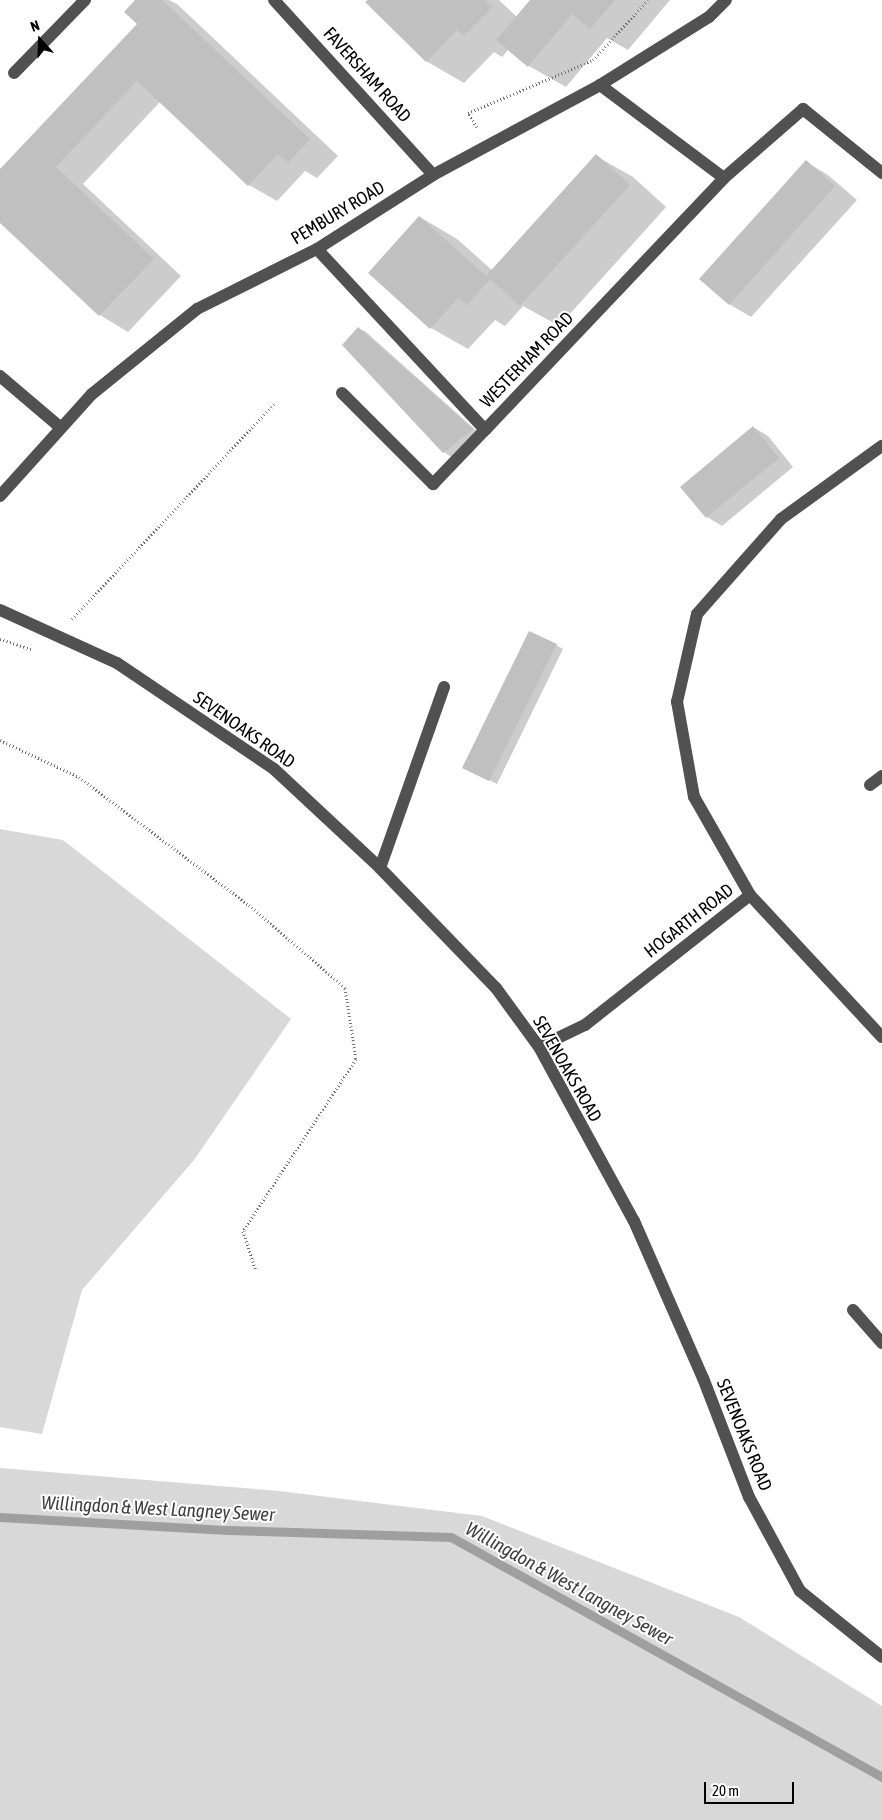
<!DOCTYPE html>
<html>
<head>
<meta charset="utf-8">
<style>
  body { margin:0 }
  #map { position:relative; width:882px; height:1820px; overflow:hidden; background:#fff; font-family:"Asap Condensed",sans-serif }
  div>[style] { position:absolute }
  .green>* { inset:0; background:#d8d8d8 }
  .shadow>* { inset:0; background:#0003 }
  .stream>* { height:9px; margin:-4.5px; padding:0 4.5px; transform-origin:4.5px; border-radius:4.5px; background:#9f9f9f }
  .building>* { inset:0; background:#c0c0c0 }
  .path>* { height:3px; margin-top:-1.5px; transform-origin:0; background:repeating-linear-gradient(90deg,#737373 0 1px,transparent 0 3.5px) }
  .minor>* { height:12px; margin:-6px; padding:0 6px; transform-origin:6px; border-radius:6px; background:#515151 }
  span { translate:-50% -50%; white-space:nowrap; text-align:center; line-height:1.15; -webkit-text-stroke:4px #fff; paint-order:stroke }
  .street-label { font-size:18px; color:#000 }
  .water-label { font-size:19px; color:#404040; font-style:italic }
  .north { position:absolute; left:15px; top:15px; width:50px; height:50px; -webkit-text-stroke:4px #fff; paint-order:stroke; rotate:340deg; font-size:14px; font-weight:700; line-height:20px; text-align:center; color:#000 }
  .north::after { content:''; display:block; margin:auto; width:18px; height:22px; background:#000; clip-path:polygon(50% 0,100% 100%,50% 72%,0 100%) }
  .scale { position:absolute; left:704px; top:1782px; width:90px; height:22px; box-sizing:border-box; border:2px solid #000; border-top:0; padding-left:6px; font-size:15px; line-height:18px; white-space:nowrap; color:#000; -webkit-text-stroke:4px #fff; paint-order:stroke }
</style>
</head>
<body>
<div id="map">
  <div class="green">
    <div style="clip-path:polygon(0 829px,63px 840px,291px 1019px,194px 1160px,82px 1290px,42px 1434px,0 1427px)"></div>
    <div style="clip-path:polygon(0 1468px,279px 1491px,482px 1516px,739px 1617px,882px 1706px,882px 1820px,0 1820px)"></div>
  </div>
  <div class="shadow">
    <div style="clip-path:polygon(137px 0,169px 0,177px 4px,338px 156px,317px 178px,305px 171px,277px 201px,249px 185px,160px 102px,83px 184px,181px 276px,128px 332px,100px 315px,0 222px,0 171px,139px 24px)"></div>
    <div style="clip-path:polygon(369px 0,499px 0,517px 17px,531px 0,670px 0,628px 50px,607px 38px,566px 87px,529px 66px,509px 49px,502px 57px,494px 52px,464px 83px,426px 61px)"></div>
    <div style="clip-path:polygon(596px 156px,633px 177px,666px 207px,559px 326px,523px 306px,505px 326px,495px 320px,468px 349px,431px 328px,420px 217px,457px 239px,493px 271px)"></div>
    <div style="clip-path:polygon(806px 162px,828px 175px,857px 200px,751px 317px,729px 304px)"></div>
    <div style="clip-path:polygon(358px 328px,366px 332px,479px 433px,451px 457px,444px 452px,344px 345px)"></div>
    <div style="clip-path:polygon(753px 427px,768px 436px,793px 467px,722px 526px,707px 517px)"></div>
    <div style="clip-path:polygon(556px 645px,563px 649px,497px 784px,471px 771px)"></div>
  </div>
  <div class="stream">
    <div style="left:0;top:1517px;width:228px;rotate:3.3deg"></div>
    <div style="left:228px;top:1530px;width:223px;rotate:1.8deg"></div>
    <div style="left:451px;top:1537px;width:493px;rotate:29.1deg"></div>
  </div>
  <div class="building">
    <div style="clip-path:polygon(135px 0,162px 0,310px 139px,288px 163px,278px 154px,248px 186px,137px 81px,56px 167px,154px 259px,99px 316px,0 223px,0 169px,137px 24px,124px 12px)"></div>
    <div style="clip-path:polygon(368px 0,485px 0,493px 7px,464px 36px,457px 30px,426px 62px,365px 2px)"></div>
    <div style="clip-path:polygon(530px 0,615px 0,590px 29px,572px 14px,528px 67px,496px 40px)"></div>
    <div style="clip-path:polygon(596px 154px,630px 185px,520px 306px,490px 279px,467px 305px,458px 298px,430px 329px,368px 273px,419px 216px,486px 276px)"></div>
    <div style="clip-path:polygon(806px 160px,835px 186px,729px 305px,699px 279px)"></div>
    <div style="clip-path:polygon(358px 327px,473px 429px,443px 453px,342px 345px)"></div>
    <div style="clip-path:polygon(753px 426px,779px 458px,706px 518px,680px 487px)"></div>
    <div style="clip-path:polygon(529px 631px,557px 644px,489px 781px,462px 768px)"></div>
  </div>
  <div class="path">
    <div style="left:477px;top:127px;width:17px;rotate:-123deg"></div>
    <div style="left:468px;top:113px;width:136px;rotate:-23deg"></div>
    <div style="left:593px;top:60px;width:81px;rotate:-47.5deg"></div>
    <div style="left:72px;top:619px;width:295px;rotate:-46.8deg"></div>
    <div style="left:0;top:639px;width:33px;rotate:18deg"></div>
    <div style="left:0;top:740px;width:87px;rotate:25.1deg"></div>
    <div style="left:79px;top:777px;width:213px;rotate:37deg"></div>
    <div style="left:249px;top:905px;width:127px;rotate:40.8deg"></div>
    <div style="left:345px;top:988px;width:72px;rotate:81.2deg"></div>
    <div style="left:356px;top:1059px;width:206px;rotate:123.3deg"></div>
    <div style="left:243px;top:1231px;width:40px;rotate:72deg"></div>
  </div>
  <div class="minor">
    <div style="left:274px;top:0;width:236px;rotate:47.7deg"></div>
    <div style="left:14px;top:73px;width:102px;rotate:-45.8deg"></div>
    <div style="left:600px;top:85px;width:155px;rotate:36.9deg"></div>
    <div style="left:317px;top:249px;width:247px;rotate:47.1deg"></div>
    <div style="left:485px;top:430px;width:347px;rotate:-46.5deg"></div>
    <div style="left:724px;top:178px;width:105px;rotate:-41.1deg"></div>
    <div style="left:803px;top:109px;width:102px;rotate:39deg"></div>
    <div style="left:0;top:376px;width:80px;rotate:40.4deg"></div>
    <div style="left:342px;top:393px;width:129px;rotate:45deg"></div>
    <div style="left:433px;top:484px;width:75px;rotate:-46.1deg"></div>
    <div style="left:0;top:496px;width:137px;rotate:-48deg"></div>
    <div style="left:92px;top:394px;width:135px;rotate:-39deg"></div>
    <div style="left:197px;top:309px;width:134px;rotate:-26.6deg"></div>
    <div style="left:317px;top:249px;width:138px;rotate:-32.5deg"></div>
    <div style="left:433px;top:175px;width:190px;rotate:-28.3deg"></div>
    <div style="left:600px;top:85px;width:128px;rotate:-32deg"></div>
    <div style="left:709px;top:17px;width:24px;rotate:-45deg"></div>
    <div style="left:0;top:610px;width:128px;rotate:24.4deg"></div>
    <div style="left:117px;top:663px;width:189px;rotate:34deg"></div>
    <div style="left:274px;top:769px;width:145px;rotate:43deg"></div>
    <div style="left:380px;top:868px;width:167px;rotate:46deg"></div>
    <div style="left:496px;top:988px;width:73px;rotate:53.9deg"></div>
    <div style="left:539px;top:1047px;width:198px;rotate:61.4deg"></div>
    <div style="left:634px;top:1221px;width:171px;rotate:66.3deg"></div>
    <div style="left:703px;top:1378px;width:128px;rotate:68.9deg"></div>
    <div style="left:749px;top:1497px;width:107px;rotate:61.5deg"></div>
    <div style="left:800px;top:1591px;width:105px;rotate:38.8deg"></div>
    <div style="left:870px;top:785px;width:15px;rotate:-37deg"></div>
    <div style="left:380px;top:868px;width:192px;rotate:-70.5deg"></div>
    <div style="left:750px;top:895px;width:113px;rotate:-119.7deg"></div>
    <div style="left:694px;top:797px;width:97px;rotate:-100.1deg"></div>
    <div style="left:677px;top:702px;width:90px;rotate:-77.2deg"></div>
    <div style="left:697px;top:614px;width:127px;rotate:-48.5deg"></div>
    <div style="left:781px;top:519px;width:125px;rotate:-35.9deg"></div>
    <div style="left:539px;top:1047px;width:51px;rotate:-25.6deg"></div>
    <div style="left:585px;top:1025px;width:210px;rotate:-38.2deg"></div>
    <div style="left:750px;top:895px;width:194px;rotate:47.1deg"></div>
    <div style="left:853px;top:1310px;width:44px;rotate:48.7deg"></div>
  </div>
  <div class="street-label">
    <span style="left:367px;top:75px;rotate:48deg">FAVERSHAM ROAD</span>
    <span style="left:338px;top:213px;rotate:-31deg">PEMBURY ROAD</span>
    <span style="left:527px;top:360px;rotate:-46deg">WESTERHAM ROAD</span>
    <span style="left:244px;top:730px;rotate:35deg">SEVENOAKS ROAD</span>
    <span style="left:689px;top:921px;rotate:-38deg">HOGARTH ROAD</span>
    <span style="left:567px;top:1069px;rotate:60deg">SEVENOAKS ROAD</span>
    <span style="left:744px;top:1435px;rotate:68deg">SEVENOAKS ROAD</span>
  </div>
  <div class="water-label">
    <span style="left:158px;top:1509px;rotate:3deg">Willingdon &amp; West Langney Sewer</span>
    <span style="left:569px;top:1584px;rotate:29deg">Willingdon &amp; West Langney Sewer</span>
  </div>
  <div class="north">N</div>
  <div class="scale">20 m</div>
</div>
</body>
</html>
